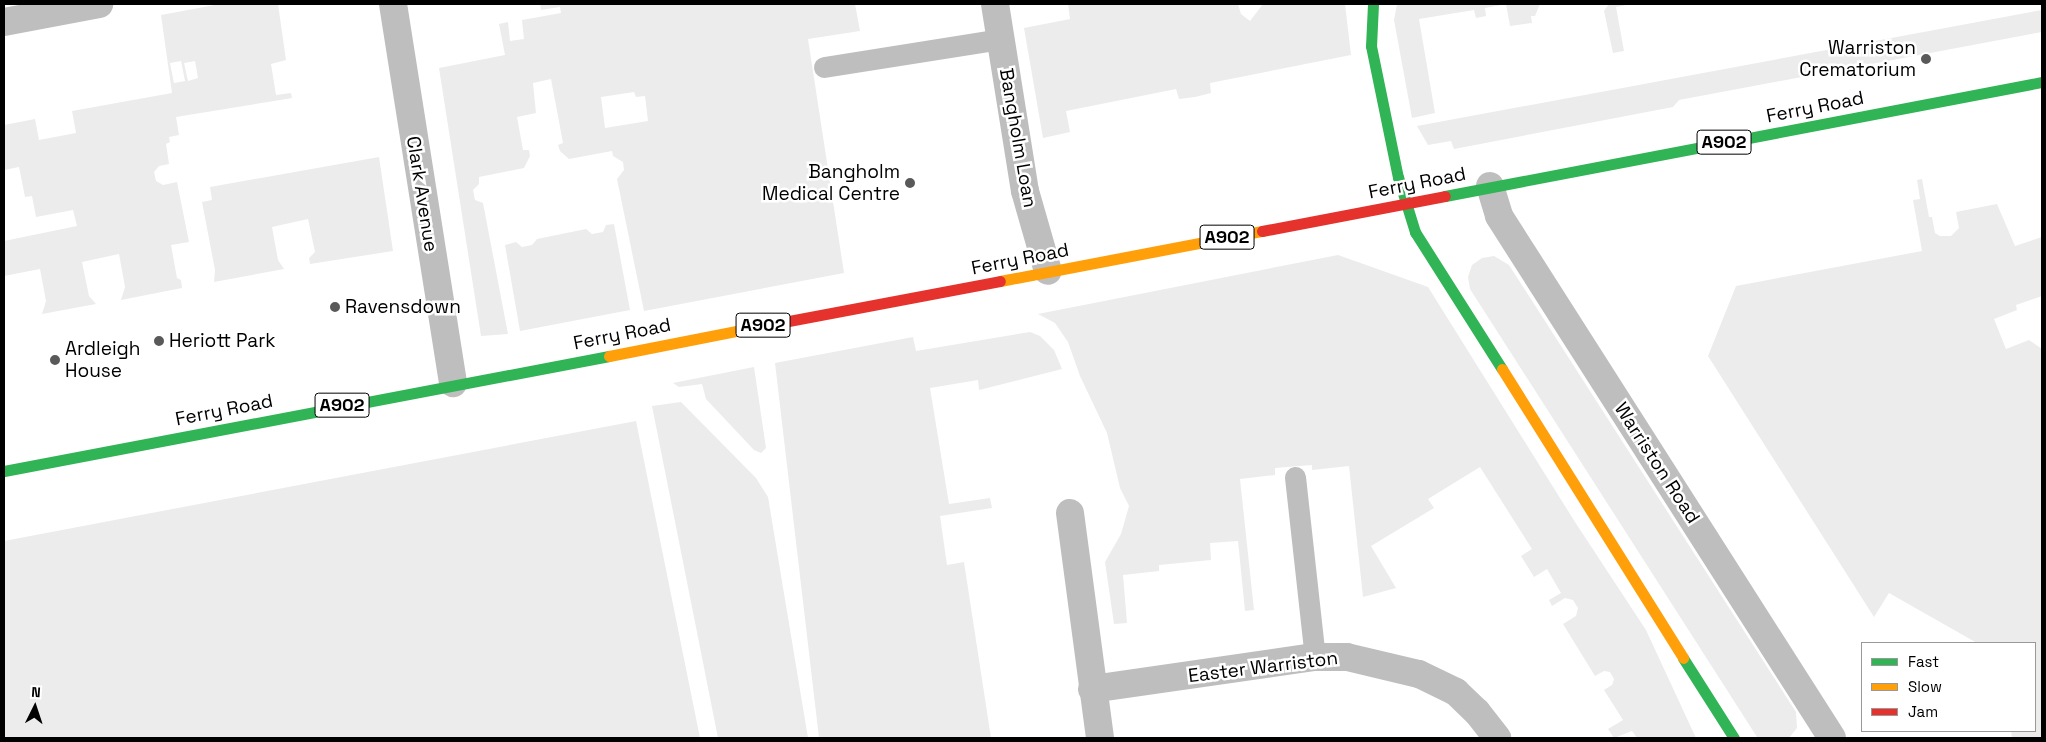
<!DOCTYPE html>
<html>
<head>
<meta charset="utf-8">
<style>
  body { margin:0 }
  #map { position:relative; width:2046px; height:742px; overflow:hidden; background:#fff; font-family:"Space Grotesk",sans-serif }
  div>[style] { position:absolute }
  .green>* { inset:0; background:#ececec }
  .lane>* { height:21px; margin:-10.5px; padding:0 10.5px; transform-origin:10.5px; border-radius:10.5px; background:#bebebe }
  .street>* { height:28px; margin:-14px; padding:0 14px; transform-origin:14px; border-radius:14px; background:#bebebe }
  .fast>* { height:11px; margin:-5.5px; padding:0 5.5px; transform-origin:5.5px; border-radius:5.5px; background:#30b455 }
  .slow>* { height:11px; margin:-5.5px; padding:0 5.5px; transform-origin:5.5px; border-radius:5.5px; background:#ff9f0a }
  .jam>* { height:11px; margin:-5.5px; padding:0 5.5px; transform-origin:5.5px; border-radius:5.5px; background:#e5322d }
  .dots>* { width:14px; height:14px; translate:-50% -50%; box-sizing:border-box; border:2px solid #fff; border-radius:50% }
  span { translate:-50% -50%; white-space:nowrap; text-align:center; line-height:1.15; -webkit-text-stroke:5px #fff; paint-order:stroke }
  .shield-label span { padding:1px 4px; background:#fff; border:1px solid; border-radius:4px; -webkit-text-stroke-width:0 }
  .shield-label { font-size:18px; color:#000; font-weight:700 }
  .poi-label { font-size:19px; color:#000 }
  .right { translate:-100% -50%; text-align:right }
  .left { translate:0 -50%; text-align:left }
  .street-label { font-size:19px; color:#000 }
  .frame { position:absolute; inset:0; border:5px solid #000; pointer-events:none }
  .legend { position:absolute; left:1861px; top:642px; width:175px; height:90px; box-sizing:border-box; background:#fff; border:1px solid #999; margin:0; padding:6px 9px; list-style:none; font-size:15px; color:#000 }
  .legend li { display:flex; align-items:center; gap:10px; height:25px }
  .legend b { width:25px; border:1px solid #999 }
  .north { position:absolute; left:10px; top:682px; width:50px; height:50px; -webkit-text-stroke:4px #fff; paint-order:stroke; rotate:4deg; font-size:14px; font-weight:700; line-height:20px; text-align:center; color:#000 }
  .north::after { content:''; display:block; margin:auto; width:18px; height:22px; background:#000; clip-path:polygon(50% 0,100% 100%,50% 72%,0 100%) }
</style>
</head>
<body>
<div id="map">
  <div class="green">
    <div style="clip-path:polygon(evenodd,220px 4px,278px 4px,286px 60px,271px 64px,276px 95px,291px 93px,292px 98px,176px 117px,179px 135px,169px 137px,170px 142px,166px 144px,169px 164px,159px 166px,154px 172px,156px 181px,163px 185px,177px 182px,189px 242px,171px 245px,177px 278px,181px 280px,182px 288px,121px 300px,125px 287px,119px 254px,82px 262px,89px 296px,96px 304px,42px 314px,46px 301px,40px 269px,4px 276px,4px 241px,77px 226px,73px 210px,36px 217px,32px 196px,25px 197px,19px 167px,4px 170px,4px 125px,35px 119px,39px 140px,76px 133px,72px 111px,172px 93px,161px 15px,220px 4px,181px 61px,185px 81px,174px 83px,170px 63px,181px 61px,220px 4px,195px 61px,198px 78px,188px 81px,184px 63px,195px 61px)"></div>
    <div style="clip-path:polygon(evenodd,540px 4px,855px 4px,860px 31px,808px 39px,844px 273px,644px 311px,617px 179px,624px 170px,623px 162px,613px 156px,612px 151px,569px 159px,560px 151px,558px 145px,563px 143px,551px 79px,533px 83px,536px 113px,517px 117px,523px 150px,529px 150px,530px 156px,524px 168px,479px 177px,479px 184px,473px 190px,475px 200px,483px 203px,508px 334px,481px 336px,439px 68px,505px 55px,499px 24px,508px 22px,510px 41px,524px 39px,522px 20px,561px 13px,560px 7px,541px 10px,540px 4px,634px 92px,636px 97px,645px 96px,648px 121px,605px 128px,601px 97px,634px 92px)"></div>
    <div style="clip-path:polygon(1068px 4px,1238px 4px,1241px 14px,1250px 21px,1263px 4px,1345px 4px,1351px 55px,1210px 83px,1211px 93px,1195px 97px,1179px 99px,1176px 89px,1066px 111px,1070px 132px,1043px 138px,1024px 28px,1070px 19px)"></div>
    <div style="clip-path:polygon(1397px 4px,1540px 4px,1535px 16px,1531px 16px,1532px 23px,1510px 26px,1506px 4px,1485px 8px,1486px 16px,1476px 18px,1474px 10px,1419px 19px,1435px 113px,1412px 118px,1394px 20px)"></div>
    <div style="clip-path:polygon(1609px 4px,1631px 4px,1616px 7px,1624px 51px,1613px 53px,1604px 11px)"></div>
    <div style="clip-path:polygon(2042px 10px,2042px 32px,1679px 100px,1673px 107px,1454px 149px,1451px 141px,1428px 145px,1417px 126px)"></div>
    <div style="clip-path:polygon(379px 157px,393px 251px,310px 264px,309px 258px,315px 252px,308px 219px,272px 227px,278px 260px,284px 269px,214px 282px,215px 270px,202px 202px,212px 200px,210px 187px)"></div>
    <div style="clip-path:polygon(1922px 179px,1929px 217px,1932px 217px,1935px 233px,1940px 236px,1951px 236px,1959px 228px,1956px 212px,1997px 204px,2015px 246px,2042px 237px,2042px 296px,2016px 305px,2017px 310px,1994px 319px,2006px 349px,2029px 340px,2042px 349px,2042px 738px,2012px 738px,2011px 731px,2035px 731px,2035px 643px,1977px 643px,1889px 593px,1874px 617px,1708px 356px,1736px 286px,1922px 251px,1913px 200px,1920px 199px,1917px 180px)"></div>
    <div style="clip-path:polygon(614px 224px,630px 310px,520px 331px,505px 245px,516px 242px,522px 247px,532px 245px,537px 239px,586px 229px,592px 234px,603px 232px,606px 225px)"></div>
    <div style="clip-path:polygon(1338px 255px,1428px 287px,1575px 522px,1646px 630px,1696px 738px,1637px 738px,1632px 731px,1614px 738px,1608px 729px,1623px 720px,1604px 690px,1612px 685px,1614px 679px,1610px 672px,1604px 671px,1595px 676px,1563px 624px,1576px 616px,1578px 608px,1573px 600px,1565px 598px,1552px 606px,1549px 600px,1561px 593px,1547px 569px,1534px 577px,1521px 556px,1532px 549px,1480px 467px,1428px 499px,1434px 508px,1371px 546px,1396px 588px,1363px 597px,1349px 466px,1312px 470px,1312px 465px,1275px 468px,1275px 475px,1240px 479px,1254px 610px,1245px 611px,1238px 541px,1210px 543px,1211px 560px,1159px 565px,1159px 571px,1123px 575px,1127px 623px,1114px 624px,1105px 562px,1121px 534px,1129px 506px,1120px 488px,1107px 433px,1080px 376px,1068px 342px,1055px 323px,1038px 314px)"></div>
    <div style="clip-path:polygon(1494px 256px,1509px 265px,1796px 712px,1797px 728px,1789px 738px,1757px 737px,1470px 289px,1468px 277px,1472px 265px,1482px 258px)"></div>
    <div style="clip-path:polygon(1030px 332px,1040px 336px,1054px 350px,1062px 369px,979px 390px,978px 380px,930px 388px,949px 504px,990px 498px,992px 508px,940px 516px,947px 565px,964px 562px,991px 738px,819px 738px,775px 363px,913px 337px,916px 351px)"></div>
    <div style="clip-path:polygon(754px 367px,766px 448px,761px 453px,754px 450px,706px 399px,702px 384px,679px 387px,673px 383px)"></div>
    <div style="clip-path:polygon(681px 402px,756px 478px,768px 497px,808px 738px,718px 738px,652px 406px)"></div>
    <div style="clip-path:polygon(636px 421px,700px 738px,4px 738px,4px 541px)"></div>
  </div>
  <div class="lane">
    <div style="left:824px;top:67px;width:178px;rotate:-9deg"></div>
    <div style="left:1295px;top:477px;width:181px;rotate:83.7deg"></div>
  </div>
  <div class="street">
    <div style="left:393px;top:4px;width:384px;rotate:81deg"></div>
    <div style="left:995px;top:4px;width:189px;rotate:80.9deg"></div>
    <div style="left:1025px;top:191px;width:83px;rotate:74deg"></div>
    <div style="left:4px;top:22px;width:97px;rotate:-10.7deg"></div>
    <div style="left:1490px;top:186px;width:31px;rotate:73deg"></div>
    <div style="left:1499px;top:216px;width:619px;rotate:57.46deg"></div>
    <div style="left:1070px;top:513px;width:227px;rotate:82.4deg"></div>
    <div style="left:1092px;top:689px;width:225px;rotate:-8.2deg"></div>
    <div style="left:1315px;top:657px;width:32px"></div>
    <div style="left:1347px;top:657px;width:74px;rotate:13.3deg"></div>
    <div style="left:1419px;top:674px;width:41px;rotate:25.9deg"></div>
    <div style="left:1456px;top:692px;width:29px;rotate:44deg"></div>
    <div style="left:1477px;top:712px;width:33px;rotate:52deg"></div>
  </div>
  <div class="fast">
    <div style="left:1373px;top:4px;width:42px;rotate:92.7deg"></div>
    <div style="left:1371px;top:46px;width:134px;rotate:78.4deg"></div>
    <div style="left:1398px;top:177px;width:58px;rotate:72.8deg"></div>
    <div style="left:1415px;top:232px;width:162px;rotate:57.6deg"></div>
    <div style="left:1445px;top:196px;width:608px;rotate:-10.81deg"></div>
    <div style="left:4px;top:471px;width:616px;rotate:-10.76deg"></div>
    <div style="left:1683px;top:658px;width:95px;rotate:57.5deg"></div>
  </div>
  <div class="slow">
    <div style="left:1000px;top:281px;width:267px;rotate:-10.8deg"></div>
    <div style="left:609px;top:356px;width:156px;rotate:-11.1deg"></div>
    <div style="left:1502px;top:369px;width:341px;rotate:57.9deg"></div>
  </div>
  <div class="jam">
    <div style="left:1262px;top:231px;width:186px;rotate:-10.8deg"></div>
    <div style="left:762px;top:326px;width:242px;rotate:-10.7deg"></div>
  </div>
  <div class="dots">
    <div style="left:1926px;top:59px;background:#595959"></div>
    <div style="left:910px;top:183px;background:#595959"></div>
    <div style="left:335px;top:307px;background:#595959"></div>
    <div style="left:159px;top:341px;background:#595959"></div>
    <div style="left:55px;top:360px;background:#595959"></div>
  </div>
  <div class="shield-label">
    <span style="left:1724px;top:142px">A902</span>
    <span style="left:1227px;top:237px">A902</span>
    <span style="left:763px;top:325px">A902</span>
    <span style="left:342px;top:405px">A902</span>
  </div>
  <div class="poi-label">
    <span class="right" style="left:1916px;top:59px">Warriston<br>Crematorium</span>
    <span class="right" style="left:900px;top:183px">Bangholm<br>Medical Centre</span>
    <span class="left" style="left:345px;top:307px">Ravensdown</span>
    <span class="left" style="left:169px;top:341px">Heriott Park</span>
    <span class="left" style="left:65px;top:360px">Ardleigh<br>House</span>
  </div>
  <div class="street-label">
    <span style="left:1815px;top:107px;rotate:-11deg">Ferry Road</span>
    <span style="left:1018px;top:138px;rotate:80deg">Bangholm Loan</span>
    <span style="left:1417px;top:183px;rotate:-11deg">Ferry Road</span>
    <span style="left:422px;top:194px;rotate:81deg">Clark Avenue</span>
    <span style="left:1020px;top:259px;rotate:-11deg">Ferry Road</span>
    <span style="left:622px;top:334px;rotate:-11deg">Ferry Road</span>
    <span style="left:224px;top:410px;rotate:-11deg">Ferry Road</span>
    <span style="left:1657px;top:463px;rotate:57deg">Warriston Road</span>
    <span style="left:1263px;top:667px;rotate:-7deg">Easter Warriston</span>
  </div>
  <div class="frame"></div>
  <ul class="legend">
  <li><b style="height:6px;background:#30b455"></b>Fast</li>
  <li><b style="height:6px;background:#ff9f0a"></b>Slow</li>
  <li><b style="height:6px;background:#e5322d"></b>Jam</li>
  </ul>
  <div class="north">N</div>
</div>
</body>
</html>
